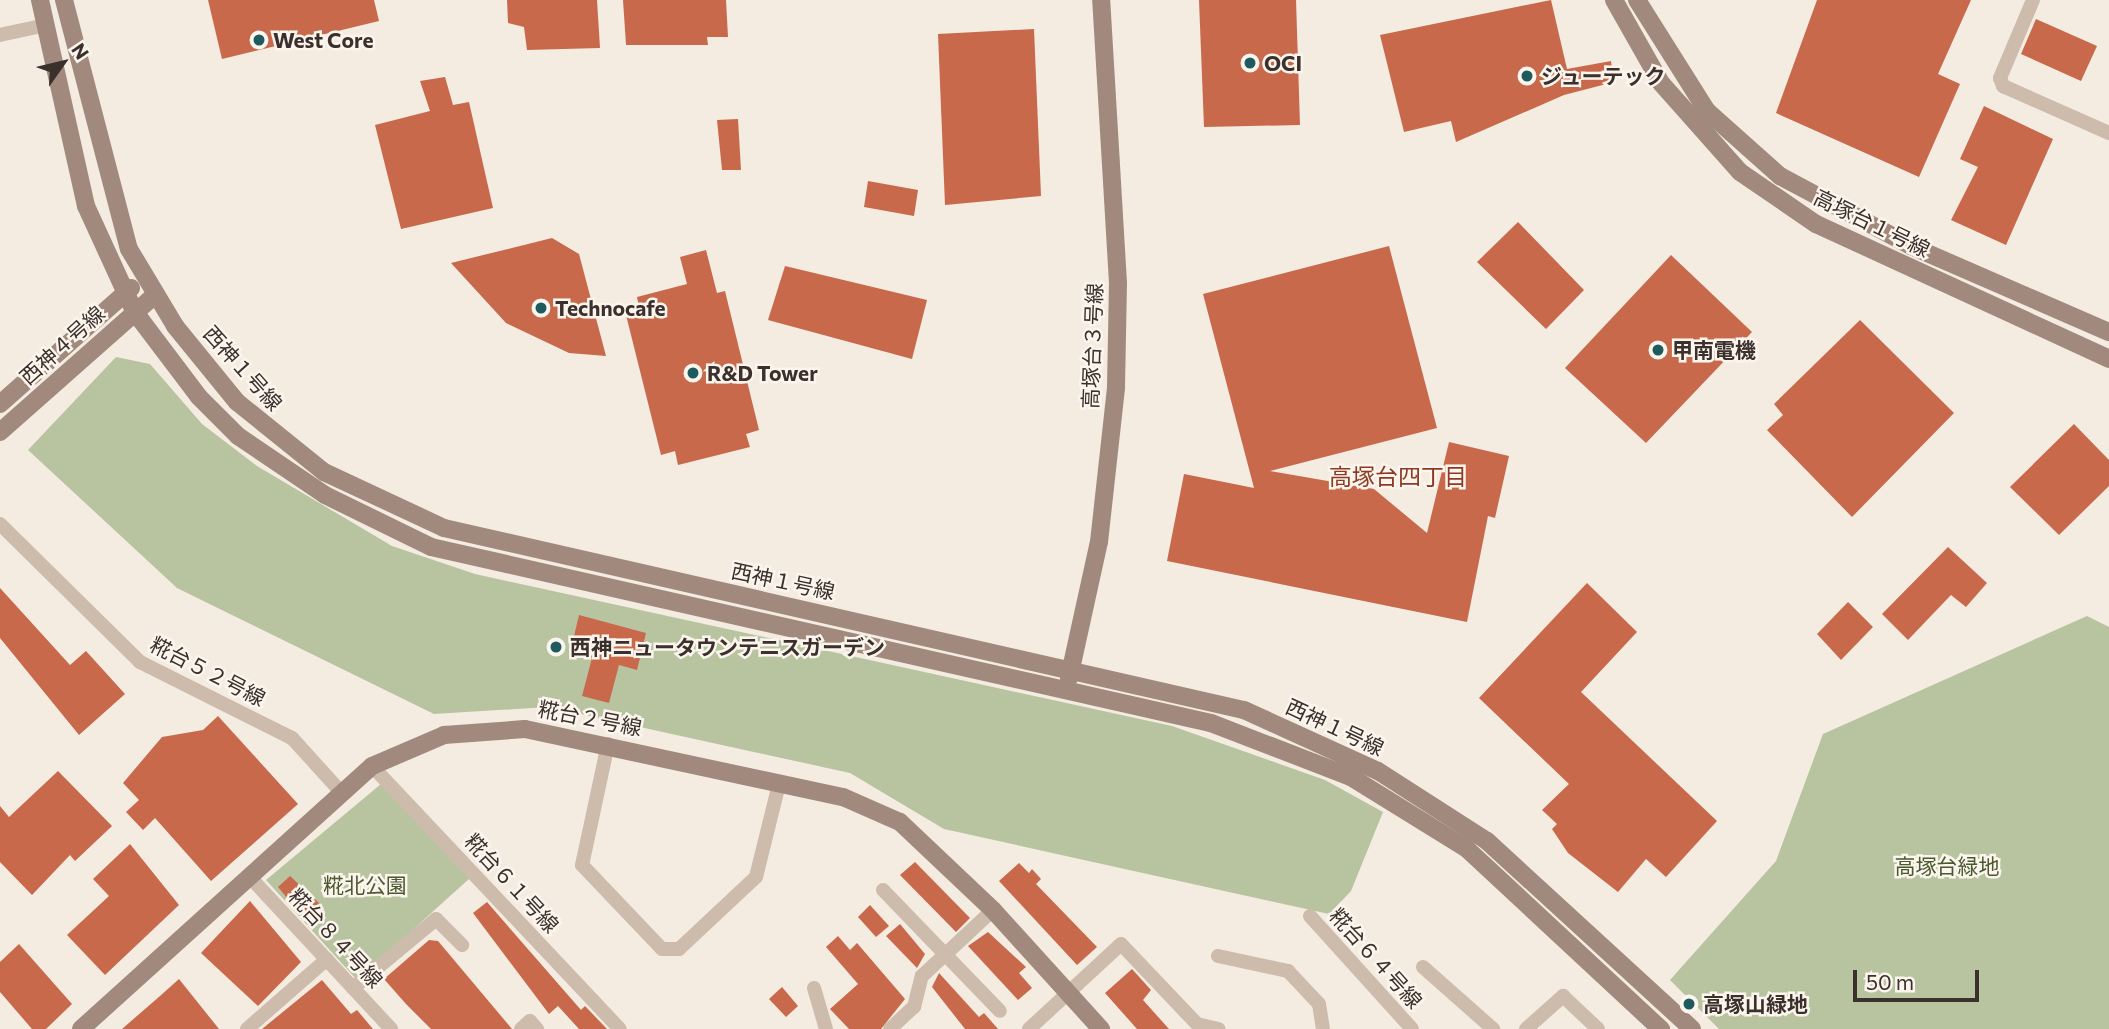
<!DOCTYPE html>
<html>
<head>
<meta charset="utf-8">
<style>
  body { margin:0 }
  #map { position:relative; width:2109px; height:1029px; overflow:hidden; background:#f4ebe1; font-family:Commissioner,"Noto Sans JP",sans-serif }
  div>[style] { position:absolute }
  .green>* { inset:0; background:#b8c4a0 }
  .building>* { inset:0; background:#c8694b }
  .street>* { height:14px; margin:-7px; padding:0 7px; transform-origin:7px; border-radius:7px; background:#cdbbac }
  .secondary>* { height:18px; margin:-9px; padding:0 9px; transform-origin:9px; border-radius:9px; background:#a18a7d }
  .dots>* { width:19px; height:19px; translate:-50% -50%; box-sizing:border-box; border:4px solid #fbf5ee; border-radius:50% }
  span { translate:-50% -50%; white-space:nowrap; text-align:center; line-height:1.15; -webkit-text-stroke:5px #fbf5ee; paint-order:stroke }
  .poi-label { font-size:21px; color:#3b302b; font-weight:700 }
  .left { translate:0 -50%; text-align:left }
  .street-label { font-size:21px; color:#3b302b }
  .park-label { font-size:21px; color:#4a5a2e }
  .neighbourhood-label { font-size:23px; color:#8c3b22 }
  .north { position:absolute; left:28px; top:28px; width:70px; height:70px; -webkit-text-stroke:5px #fbf5ee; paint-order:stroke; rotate:56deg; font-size:19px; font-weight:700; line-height:28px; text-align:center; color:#3b302b }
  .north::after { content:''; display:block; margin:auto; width:24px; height:32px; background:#3b302b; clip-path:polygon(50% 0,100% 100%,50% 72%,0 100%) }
  .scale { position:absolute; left:1853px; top:970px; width:126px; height:32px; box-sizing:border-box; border:4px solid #3b302b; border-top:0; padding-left:9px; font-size:21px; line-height:24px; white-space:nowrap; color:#3b302b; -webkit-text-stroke:5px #fbf5ee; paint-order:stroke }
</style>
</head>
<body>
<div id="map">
  <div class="green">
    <div style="clip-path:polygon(116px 357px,150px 364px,202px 424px,257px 466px,392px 546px,475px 574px,1172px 726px,1325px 780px,1383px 812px,1351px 891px,1329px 914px,944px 829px,850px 773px,549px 707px,434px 714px,177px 588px,28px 450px)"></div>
    <div style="clip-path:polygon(2087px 616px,2109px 627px,2109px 1029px,1719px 1029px,1670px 980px,1776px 861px,1823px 734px)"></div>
    <div style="clip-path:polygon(381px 784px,470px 878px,357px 980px,266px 880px)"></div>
  </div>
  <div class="building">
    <div style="clip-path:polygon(208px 0,374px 0,379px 21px,222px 59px)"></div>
    <div style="clip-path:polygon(507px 0,597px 0,600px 48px,527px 50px,524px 27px,508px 23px)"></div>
    <div style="clip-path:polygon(623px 0,726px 0,728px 37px,707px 37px,708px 45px,626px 45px)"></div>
    <div style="clip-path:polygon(1199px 0,1296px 0,1300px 125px,1204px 127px)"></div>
    <div style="clip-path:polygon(1551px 0,1567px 69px,1611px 61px,1614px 82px,1564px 95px,1456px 142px,1451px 121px,1404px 132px,1380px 35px)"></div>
    <div style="clip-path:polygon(1817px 0,1971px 0,1938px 74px,1960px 84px,1919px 177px,1776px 113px)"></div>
    <div style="clip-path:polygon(2036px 19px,2097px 46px,2081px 81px,2021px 54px)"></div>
    <div style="clip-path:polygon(1034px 29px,1041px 196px,945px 205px,938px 34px)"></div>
    <div style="clip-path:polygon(445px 77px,453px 105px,469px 102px,493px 208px,401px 229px,375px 125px,430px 111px,420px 81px)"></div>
    <div style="clip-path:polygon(1984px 106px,2053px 139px,2006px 245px,1951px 220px,1978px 167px,1960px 159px)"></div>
    <div style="clip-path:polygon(738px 119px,741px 170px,722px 170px,717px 120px)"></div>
    <div style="clip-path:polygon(868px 181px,918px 190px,914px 216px,864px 207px)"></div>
    <div style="clip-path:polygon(1518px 222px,1584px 290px,1546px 329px,1477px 262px)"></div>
    <div style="clip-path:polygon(552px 238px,579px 254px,606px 356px,569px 353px,506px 323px,451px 263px)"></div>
    <div style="clip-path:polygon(1389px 246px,1437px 428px,1270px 471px,1374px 489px,1427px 533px,1449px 442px,1509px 456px,1495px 518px,1488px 516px,1467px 622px,1167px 561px,1184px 474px,1254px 488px,1203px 294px)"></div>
    <div style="clip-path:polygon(706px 250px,717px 293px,725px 291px,759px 430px,746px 434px,750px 447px,678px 465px,675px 451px,661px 455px,626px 315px,640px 312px,637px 297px,687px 284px,680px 257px)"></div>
    <div style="clip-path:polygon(1671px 255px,1752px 332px,1646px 443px,1565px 368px)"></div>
    <div style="clip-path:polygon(785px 266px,927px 300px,912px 359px,768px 320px)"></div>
    <div style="clip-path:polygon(1860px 320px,1954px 413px,1852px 517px,1767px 430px,1783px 415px,1774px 404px)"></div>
    <div style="clip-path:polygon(2074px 424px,2109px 460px,2109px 486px,2059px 535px,2010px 487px)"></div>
    <div style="clip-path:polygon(1948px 547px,1987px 583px,1966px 607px,1951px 595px,1908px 640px,1882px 614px)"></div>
    <div style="clip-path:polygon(1587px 583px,1637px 632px,1581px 692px,1717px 821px,1666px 877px,1646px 859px,1618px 892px,1568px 853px,1552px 829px,1557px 824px,1542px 810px,1569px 784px,1479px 698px)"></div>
    <div style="clip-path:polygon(0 588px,70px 665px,86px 651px,125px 694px,79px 735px,0 638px)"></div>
    <div style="clip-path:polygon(1848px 602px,1873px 627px,1841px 660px,1817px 634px)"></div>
    <div style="clip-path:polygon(579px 615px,646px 633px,637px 670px,619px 665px,609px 703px,582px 696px,592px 658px,570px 653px)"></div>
    <div style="clip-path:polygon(218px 716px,298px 804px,211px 881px,155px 818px,143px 830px,126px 812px,139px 800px,123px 783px,162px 737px,203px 730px)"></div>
    <div style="clip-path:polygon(58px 771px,112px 826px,75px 861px,70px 855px,32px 895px,0 862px,0 806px,9px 817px)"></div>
    <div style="clip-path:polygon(130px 844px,179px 905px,105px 975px,67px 935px,109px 896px,93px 879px)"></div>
    <div style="clip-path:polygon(915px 862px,970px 918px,956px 932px,900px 875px)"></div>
    <div style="clip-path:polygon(1019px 863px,1029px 873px,1032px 869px,1041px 879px,1036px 884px,1097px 947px,1077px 965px,999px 881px)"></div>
    <div style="clip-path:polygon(290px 876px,319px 903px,303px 917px,278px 887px)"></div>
    <div style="clip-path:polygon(250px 901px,301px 962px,258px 1006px,201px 953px)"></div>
    <div style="clip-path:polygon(487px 902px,581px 1010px,585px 1006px,607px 1029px,579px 1029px,558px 1006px,549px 1014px,473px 913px)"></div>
    <div style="clip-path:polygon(870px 905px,889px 926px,876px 937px,858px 917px)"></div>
    <div style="clip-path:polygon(900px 924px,925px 954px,917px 968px,886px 936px)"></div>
    <div style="clip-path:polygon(988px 932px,1026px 967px,1019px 973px,1032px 988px,1018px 1000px,968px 946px)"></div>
    <div style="clip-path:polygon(838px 936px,850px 950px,857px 943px,905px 999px,881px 1029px,849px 1029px,830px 1009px,858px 984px,826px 947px)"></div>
    <div style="clip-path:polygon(429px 940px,438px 941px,512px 1029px,431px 1029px,406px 1004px,384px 979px)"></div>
    <div style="clip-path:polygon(19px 944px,72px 1004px,46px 1029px,32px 1029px,0 992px,0 962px)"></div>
    <div style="clip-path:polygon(1132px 969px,1151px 990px,1143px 1000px,1169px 1029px,1137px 1029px,1105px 993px)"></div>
    <div style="clip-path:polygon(939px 973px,979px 1017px,984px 1013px,998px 1029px,965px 1029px,932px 987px)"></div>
    <div style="clip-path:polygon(179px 979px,219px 1029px,122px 1029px,160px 996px)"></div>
    <div style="clip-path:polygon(322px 980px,351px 1014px,357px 1010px,373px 1029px,262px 1029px)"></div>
    <div style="clip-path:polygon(782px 987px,798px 1006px,786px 1017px,769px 999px)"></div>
  </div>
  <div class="street">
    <div style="left:2033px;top:0;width:85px;rotate:112.9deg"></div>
    <div style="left:2000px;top:78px;width:9px;rotate:69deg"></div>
    <div style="left:2003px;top:86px;width:116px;rotate:23.9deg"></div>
    <div style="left:0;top:35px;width:47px;rotate:-12.3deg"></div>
    <div style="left:0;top:524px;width:197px;rotate:44.6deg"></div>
    <div style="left:140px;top:662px;width:170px;rotate:26.6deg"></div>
    <div style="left:292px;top:738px;width:72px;rotate:47.8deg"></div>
    <div style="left:608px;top:744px;width:124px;rotate:102.1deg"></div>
    <div style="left:582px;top:865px;width:116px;rotate:46.4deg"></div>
    <div style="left:662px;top:949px;width:17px"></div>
    <div style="left:679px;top:949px;width:105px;rotate:-43.1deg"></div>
    <div style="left:756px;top:877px;width:96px;rotate:-76.1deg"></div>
    <div style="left:372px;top:766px;width:361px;rotate:46.7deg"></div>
    <div style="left:249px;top:876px;width:209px;rotate:47.1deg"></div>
    <div style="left:883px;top:890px;width:168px;rotate:46deg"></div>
    <div style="left:1310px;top:916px;width:152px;rotate:47.9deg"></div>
    <div style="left:1218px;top:956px;width:72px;rotate:12.1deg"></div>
    <div style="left:1288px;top:971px;width:45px;rotate:46.8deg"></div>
    <div style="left:1319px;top:1004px;width:24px;rotate:81deg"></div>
    <div style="left:1423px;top:967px;width:94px;rotate:41.5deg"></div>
    <div style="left:353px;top:988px;width:108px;rotate:-39.7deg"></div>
    <div style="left:436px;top:919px;width:37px;rotate:45deg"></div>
    <div style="left:814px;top:988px;width:43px;rotate:73.7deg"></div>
    <div style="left:247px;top:1029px;width:106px;rotate:-41.2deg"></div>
    <div style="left:521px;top:1029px;width:12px;rotate:-42deg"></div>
    <div style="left:530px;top:1021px;width:11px;rotate:49deg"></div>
    <div style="left:890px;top:1029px;width:33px;rotate:-43deg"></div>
    <div style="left:914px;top:1007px;width:32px;rotate:-76deg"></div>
    <div style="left:922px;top:976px;width:97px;rotate:-42.9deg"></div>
    <div style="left:1029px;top:1029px;width:125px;rotate:-42.7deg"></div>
    <div style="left:1121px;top:944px;width:110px;rotate:46.5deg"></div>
    <div style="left:1197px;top:1024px;width:22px;rotate:13deg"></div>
    <div style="left:1526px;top:1029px;width:50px;rotate:-41.7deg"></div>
    <div style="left:1563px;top:996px;width:48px;rotate:43.3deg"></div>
  </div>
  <div class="secondary">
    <div style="left:40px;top:0;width:211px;rotate:77.4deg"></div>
    <div style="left:86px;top:206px;width:115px;rotate:65.4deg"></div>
    <div style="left:134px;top:311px;width:108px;rotate:52.9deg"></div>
    <div style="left:199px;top:397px;width:55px;rotate:45deg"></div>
    <div style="left:238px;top:436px;width:105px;rotate:34.1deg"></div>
    <div style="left:325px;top:495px;width:118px;rotate:26.1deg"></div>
    <div style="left:431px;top:547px;width:800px;rotate:12.72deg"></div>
    <div style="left:1211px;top:723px;width:150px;rotate:21.1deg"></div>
    <div style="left:1351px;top:777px;width:137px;rotate:31.8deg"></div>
    <div style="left:1467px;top:849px;width:265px;rotate:42.9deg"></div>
    <div style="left:64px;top:0;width:257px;rotate:75.4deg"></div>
    <div style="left:129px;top:249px;width:90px;rotate:59.1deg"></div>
    <div style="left:175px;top:326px;width:98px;rotate:50.8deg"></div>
    <div style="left:237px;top:402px;width:112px;rotate:38.8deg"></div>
    <div style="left:324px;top:472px;width:132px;rotate:25deg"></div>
    <div style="left:444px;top:528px;width:820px;rotate:12.82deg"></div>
    <div style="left:1244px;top:710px;width:147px;rotate:24.5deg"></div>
    <div style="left:1378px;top:771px;width:130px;rotate:32.7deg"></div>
    <div style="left:1487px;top:841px;width:278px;rotate:42.5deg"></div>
    <div style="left:1614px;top:0;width:95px;rotate:60.5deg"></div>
    <div style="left:1661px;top:83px;width:119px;rotate:48.4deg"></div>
    <div style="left:1740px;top:172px;width:92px;rotate:34.4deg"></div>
    <div style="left:1816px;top:224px;width:323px;rotate:24.7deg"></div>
    <div style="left:1637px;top:0;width:131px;rotate:57.8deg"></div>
    <div style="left:1707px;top:111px;width:98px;rotate:41.7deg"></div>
    <div style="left:1780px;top:176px;width:149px;rotate:28.1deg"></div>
    <div style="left:1911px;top:246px;width:216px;rotate:23.5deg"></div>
    <div style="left:0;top:404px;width:175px;rotate:-41.5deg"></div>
    <div style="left:0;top:432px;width:208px;rotate:-41.5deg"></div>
    <div style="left:1069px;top:678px;width:139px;rotate:-77.6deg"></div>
    <div style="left:1099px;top:542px;width:156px;rotate:-83.7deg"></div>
    <div style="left:1116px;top:387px;width:104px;rotate:-88.9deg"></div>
    <div style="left:1118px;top:283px;width:284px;rotate:-93.4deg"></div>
    <div style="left:81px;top:1029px;width:392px;rotate:-42.1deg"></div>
    <div style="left:372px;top:766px;width:78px;rotate:-23.3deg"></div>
    <div style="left:444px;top:735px;width:81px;rotate:-4.2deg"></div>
    <div style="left:525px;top:729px;width:325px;rotate:12.1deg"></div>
    <div style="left:843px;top:797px;width:62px;rotate:23.7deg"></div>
    <div style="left:900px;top:822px;width:128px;rotate:43.4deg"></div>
    <div style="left:993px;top:910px;width:161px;rotate:47.8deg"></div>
  </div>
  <div class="dots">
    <div style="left:259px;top:40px;background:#1f5a5e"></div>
    <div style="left:1250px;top:63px;background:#1f5a5e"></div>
    <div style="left:1527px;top:76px;background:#1f5a5e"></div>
    <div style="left:541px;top:308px;background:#1f5a5e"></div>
    <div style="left:1658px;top:350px;background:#1f5a5e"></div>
    <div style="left:693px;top:373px;background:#1f5a5e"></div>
    <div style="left:556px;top:647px;background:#1f5a5e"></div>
    <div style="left:1689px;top:1004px;background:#1f5a5e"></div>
  </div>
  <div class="poi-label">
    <span class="left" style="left:273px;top:40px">West Core</span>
    <span class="left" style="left:1264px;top:63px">OCI</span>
    <span class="left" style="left:1541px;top:76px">ジューテック</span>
    <span class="left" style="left:555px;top:308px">Technocafe</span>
    <span class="left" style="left:1672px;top:350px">甲南電機</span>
    <span class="left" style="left:707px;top:373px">R&amp;D Tower</span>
    <span class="left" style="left:570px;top:647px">西神ニュータウンテニスガーデン</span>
    <span class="left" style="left:1703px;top:1004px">高塚山緑地</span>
  </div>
  <div class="street-label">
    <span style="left:1872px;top:223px;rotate:26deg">高塚台１号線</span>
    <span style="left:62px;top:345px;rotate:-42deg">西神４号線</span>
    <span style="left:1092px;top:346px;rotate:-88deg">高塚台３号線</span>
    <span style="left:243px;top:368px;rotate:48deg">西神１号線</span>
    <span style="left:783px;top:581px;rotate:12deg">西神１号線</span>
    <span style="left:208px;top:671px;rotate:27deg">糀台５２号線</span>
    <span style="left:590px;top:718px;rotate:11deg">糀台２号線</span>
    <span style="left:1335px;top:727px;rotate:25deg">西神１号線</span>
    <span style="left:512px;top:883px;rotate:47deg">糀台６１号線</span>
    <span style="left:336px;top:938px;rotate:47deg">糀台８４号線</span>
    <span style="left:1376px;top:958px;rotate:48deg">糀台６４号線</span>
  </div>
  <div class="park-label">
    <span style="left:1947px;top:866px">高塚台緑地</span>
    <span style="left:365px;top:885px">糀北公園</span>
  </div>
  <div class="neighbourhood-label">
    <span style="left:1398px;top:476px">高塚台四丁目</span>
  </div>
  <div class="north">N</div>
  <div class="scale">50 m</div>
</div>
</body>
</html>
